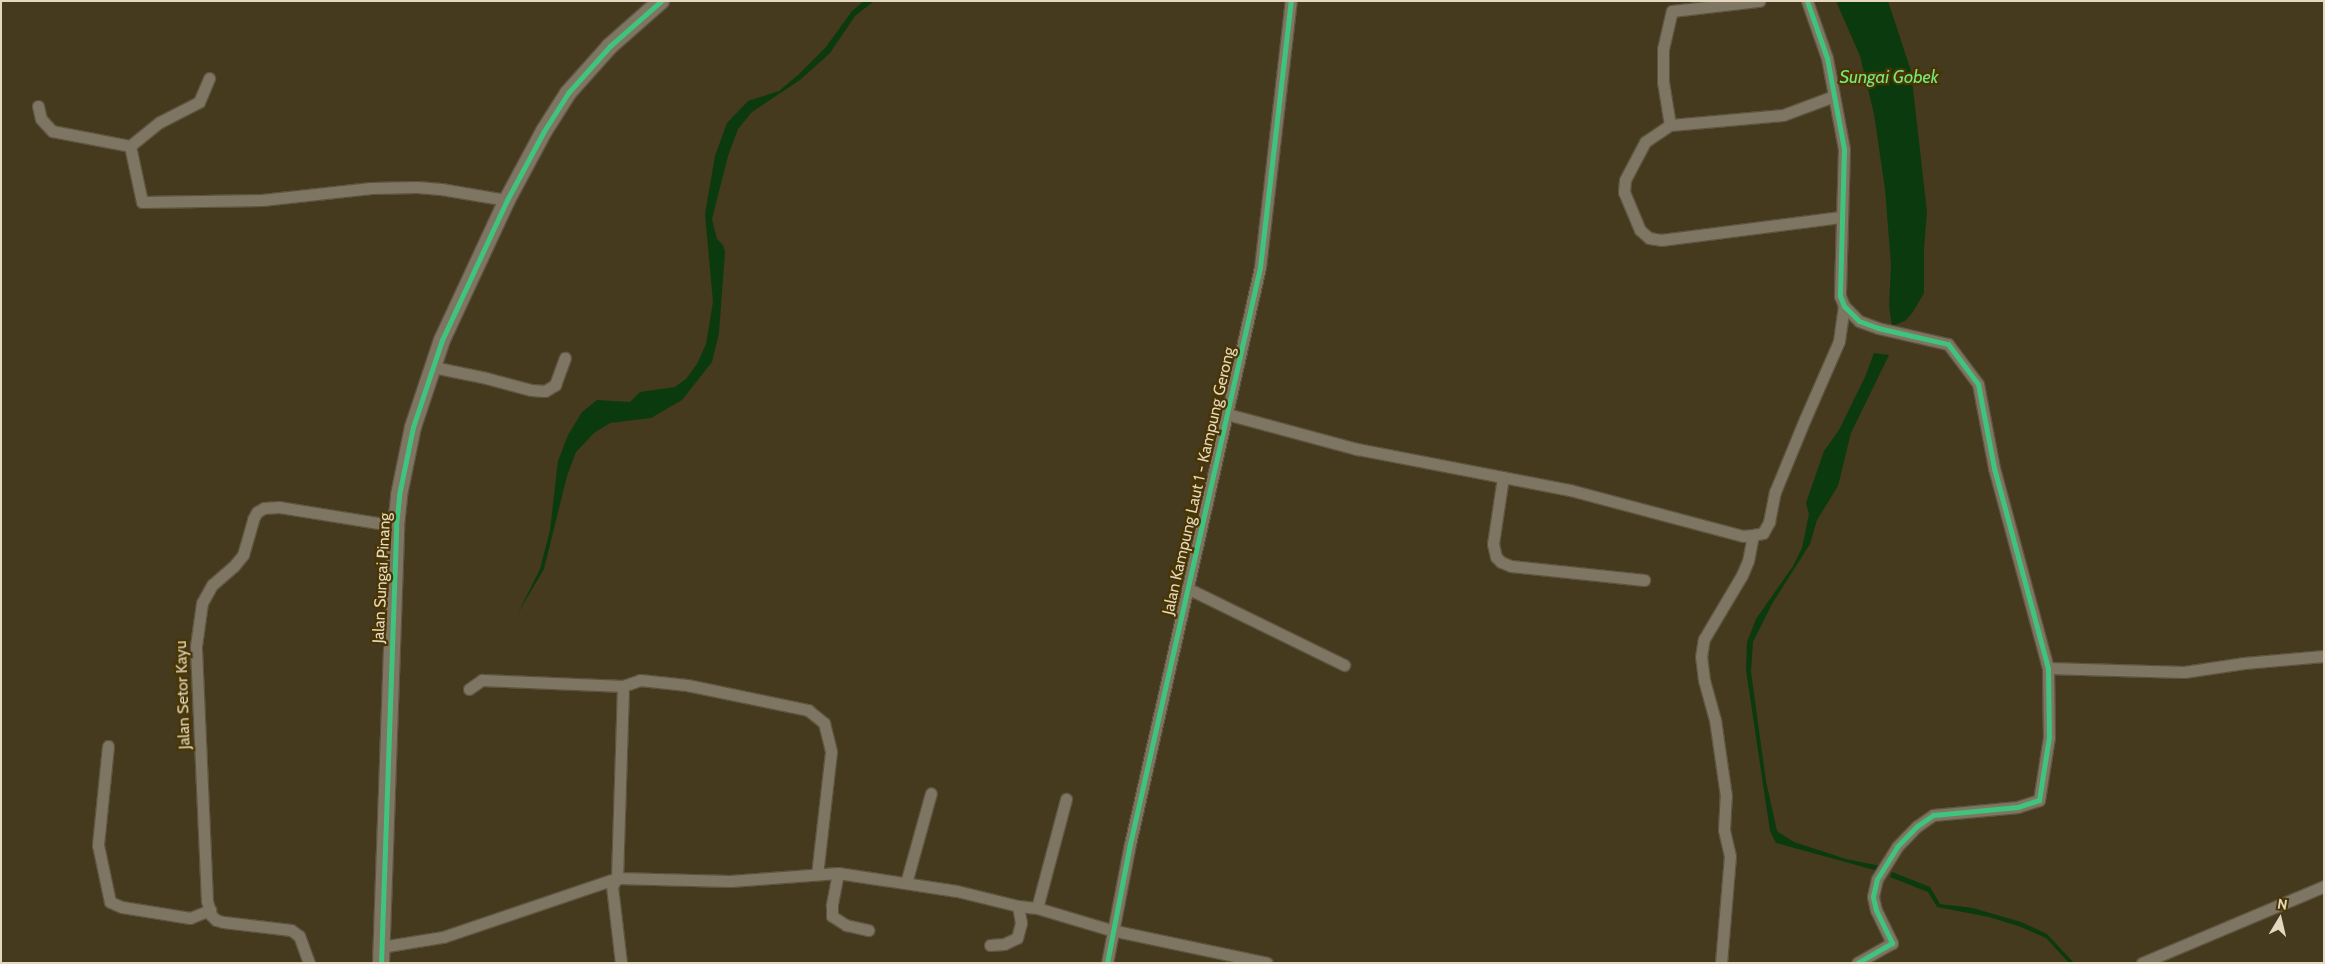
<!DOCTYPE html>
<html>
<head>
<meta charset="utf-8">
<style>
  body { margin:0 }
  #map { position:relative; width:2325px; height:964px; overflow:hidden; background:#45391e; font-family:Cabin,sans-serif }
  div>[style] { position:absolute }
  .water>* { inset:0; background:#0c3a0f }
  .roads { filter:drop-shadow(1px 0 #5d5540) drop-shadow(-1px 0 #5d5540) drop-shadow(0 1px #5d5540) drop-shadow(0 -1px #5d5540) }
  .street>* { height:11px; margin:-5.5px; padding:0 5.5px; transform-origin:5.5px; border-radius:5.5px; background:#7e7563 }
  .secondary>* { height:16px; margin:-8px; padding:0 8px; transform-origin:8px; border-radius:8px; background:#7e7563 }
  .cycleway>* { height:5px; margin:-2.5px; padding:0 2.5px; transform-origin:2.5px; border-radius:2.5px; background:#40c37c }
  span { translate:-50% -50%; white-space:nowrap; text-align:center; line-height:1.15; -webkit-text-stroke:4.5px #493502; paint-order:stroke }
  .street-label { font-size:16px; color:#e4d8c0 }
  .water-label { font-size:18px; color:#76e87d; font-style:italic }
  .frame { position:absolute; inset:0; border:2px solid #e4d8c0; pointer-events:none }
  .north { position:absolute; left:2255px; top:894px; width:50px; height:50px; -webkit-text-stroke:4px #493502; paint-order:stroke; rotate:9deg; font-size:14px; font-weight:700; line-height:20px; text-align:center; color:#e4d8c0 }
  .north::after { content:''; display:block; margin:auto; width:18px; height:22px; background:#e4d8c0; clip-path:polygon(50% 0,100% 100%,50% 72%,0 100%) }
</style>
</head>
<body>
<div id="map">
  <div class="water">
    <div style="clip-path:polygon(864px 1px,874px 1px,855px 16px,830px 53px,800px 80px,752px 112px,738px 129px,728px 156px,712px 219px,717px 239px,723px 245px,725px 252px,719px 333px,712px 362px,682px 400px,651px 418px,610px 423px,594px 433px,576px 452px,567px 476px,544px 569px,518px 613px,540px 569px,550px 530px,558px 461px,568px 435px,582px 412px,597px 400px,630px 402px,640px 392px,675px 387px,686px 379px,697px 364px,706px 344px,713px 302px,705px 214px,715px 156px,727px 123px,748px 101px,779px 91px,798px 75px,826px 47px,852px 11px)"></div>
    <div style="clip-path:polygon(1836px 1px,1888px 1px,1911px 71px,1927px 212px,1924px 249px,1924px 293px,1913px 312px,1905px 321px,1892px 326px,1889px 306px,1891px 265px,1885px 189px,1874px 114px,1860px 56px)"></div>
    <div style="clip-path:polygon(1874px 353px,1889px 355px,1851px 433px,1838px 486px,1817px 520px,1810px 544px,1772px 604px,1753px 642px,1751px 672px,1766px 781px,1777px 831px,1794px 842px,1846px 859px,1881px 866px,1878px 871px,1776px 843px,1770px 831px,1746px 670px,1747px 642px,1756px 619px,1793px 566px,1802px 548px,1809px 514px,1806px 503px,1824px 451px,1839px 430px,1865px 377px)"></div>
    <div style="clip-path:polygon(1892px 872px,1930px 887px,1940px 904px,1973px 908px,1993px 914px,2021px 922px,2047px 934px,2074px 963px,2069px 963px,2046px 938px,2021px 927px,1989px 917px,1937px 907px,1928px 892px,1890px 877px)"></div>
  </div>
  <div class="roads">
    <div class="street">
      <div style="left:1807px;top:1px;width:60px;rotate:70.7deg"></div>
      <div style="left:1827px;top:58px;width:93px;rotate:79.4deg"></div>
      <div style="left:1844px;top:149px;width:147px;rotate:91.6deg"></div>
      <div style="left:1840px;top:296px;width:11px;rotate:68deg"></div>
      <div style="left:1844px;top:306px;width:21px;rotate:45deg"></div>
      <div style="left:1859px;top:321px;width:20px;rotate:20deg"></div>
      <div style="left:1878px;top:328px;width:72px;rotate:12.9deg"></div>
      <div style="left:1948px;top:344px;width:50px;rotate:53.1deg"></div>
      <div style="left:1978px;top:384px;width:86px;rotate:79.2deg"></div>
      <div style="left:1994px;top:468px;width:207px;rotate:74.9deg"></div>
      <div style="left:2048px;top:668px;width:69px;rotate:89.2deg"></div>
      <div style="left:2049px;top:737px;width:64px;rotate:99deg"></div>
      <div style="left:2039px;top:800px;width:22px;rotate:162deg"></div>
      <div style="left:2018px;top:807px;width:85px;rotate:174.6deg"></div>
      <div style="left:1933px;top:815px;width:19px;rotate:145deg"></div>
      <div style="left:1917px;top:826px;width:29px;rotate:134deg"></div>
      <div style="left:1897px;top:847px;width:38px;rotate:122deg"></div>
      <div style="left:1877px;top:879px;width:18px;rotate:103deg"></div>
      <div style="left:1873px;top:897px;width:13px;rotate:77deg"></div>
      <div style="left:1876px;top:910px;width:37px;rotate:64deg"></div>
      <div style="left:1892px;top:943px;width:40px;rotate:150.3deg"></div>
      <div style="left:1834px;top:96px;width:54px;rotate:159.6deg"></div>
      <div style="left:1783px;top:115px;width:113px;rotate:174.9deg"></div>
      <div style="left:1670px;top:125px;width:30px;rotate:146deg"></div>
      <div style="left:1645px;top:142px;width:43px;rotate:117.8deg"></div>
      <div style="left:1625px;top:180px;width:12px;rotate:95deg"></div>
      <div style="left:1624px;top:192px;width:41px;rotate:67.2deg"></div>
      <div style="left:1640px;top:230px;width:12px;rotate:42deg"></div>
      <div style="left:1649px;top:238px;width:12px;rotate:9deg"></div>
      <div style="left:1661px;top:240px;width:181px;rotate:-7.3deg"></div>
      <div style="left:38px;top:106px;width:13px;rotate:77deg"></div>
      <div style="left:41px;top:119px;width:16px;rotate:47deg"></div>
      <div style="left:52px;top:131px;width:79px;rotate:10.9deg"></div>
      <div style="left:130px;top:146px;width:38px;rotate:-39deg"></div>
      <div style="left:160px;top:122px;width:44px;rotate:-27.1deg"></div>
      <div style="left:199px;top:102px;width:26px;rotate:-67deg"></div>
      <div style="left:1670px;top:125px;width:44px;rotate:-99.2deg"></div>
      <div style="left:1663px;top:82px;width:33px;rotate:-90deg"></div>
      <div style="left:1663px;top:49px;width:39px;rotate:-77deg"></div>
      <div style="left:1672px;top:11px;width:88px;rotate:-6.6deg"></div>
      <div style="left:130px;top:146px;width:57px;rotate:77.9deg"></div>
      <div style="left:142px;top:202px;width:120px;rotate:-1deg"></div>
      <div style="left:262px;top:200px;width:110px;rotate:-6.3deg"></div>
      <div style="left:371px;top:188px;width:46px;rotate:-1.2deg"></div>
      <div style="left:417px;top:187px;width:24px;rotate:5deg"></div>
      <div style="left:441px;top:189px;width:67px;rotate:9.5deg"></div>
      <div style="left:433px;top:367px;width:54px;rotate:11.7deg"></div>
      <div style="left:486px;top:378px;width:47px;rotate:14.9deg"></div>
      <div style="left:531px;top:390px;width:14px;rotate:4deg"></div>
      <div style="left:545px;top:391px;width:12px;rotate:-31deg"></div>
      <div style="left:555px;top:385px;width:29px;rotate:-70deg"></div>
      <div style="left:1227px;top:414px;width:135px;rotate:15.1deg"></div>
      <div style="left:1357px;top:449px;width:217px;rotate:10.9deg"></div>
      <div style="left:1570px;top:490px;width:179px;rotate:14.9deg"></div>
      <div style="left:1743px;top:536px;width:10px;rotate:-6deg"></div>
      <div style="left:1753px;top:535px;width:10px;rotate:-11deg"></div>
      <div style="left:1763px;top:533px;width:13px;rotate:-61deg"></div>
      <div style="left:1769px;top:522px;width:31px;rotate:-79deg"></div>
      <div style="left:1775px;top:492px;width:79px;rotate:-67.7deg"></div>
      <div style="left:1805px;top:419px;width:85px;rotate:-66.4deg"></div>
      <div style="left:1839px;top:341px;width:35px;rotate:-82deg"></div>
      <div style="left:1503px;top:477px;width:68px;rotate:98.5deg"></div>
      <div style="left:1493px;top:544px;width:13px;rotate:77deg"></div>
      <div style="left:1496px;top:557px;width:7px;rotate:45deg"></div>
      <div style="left:1501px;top:562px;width:11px;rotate:22deg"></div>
      <div style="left:1511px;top:566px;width:134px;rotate:6deg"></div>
      <div style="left:1187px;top:588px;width:175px;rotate:26.1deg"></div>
      <div style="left:2048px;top:668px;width:136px;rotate:1.7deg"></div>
      <div style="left:2184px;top:672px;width:61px;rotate:-8.5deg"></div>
      <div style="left:2244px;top:663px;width:80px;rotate:-5deg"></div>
      <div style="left:469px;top:689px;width:16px;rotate:-35deg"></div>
      <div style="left:482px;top:680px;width:141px;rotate:2.4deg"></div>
      <div style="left:623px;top:686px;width:18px;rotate:-19deg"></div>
      <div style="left:640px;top:680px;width:47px;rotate:6.1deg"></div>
      <div style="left:687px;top:685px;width:124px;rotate:11.7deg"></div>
      <div style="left:808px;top:710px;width:21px;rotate:39deg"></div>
      <div style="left:824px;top:723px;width:30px;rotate:76deg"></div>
      <div style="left:831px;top:752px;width:123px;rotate:96.5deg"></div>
      <div style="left:108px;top:746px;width:100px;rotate:95.8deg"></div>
      <div style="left:98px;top:845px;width:58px;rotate:78.1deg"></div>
      <div style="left:110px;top:902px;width:13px;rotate:23deg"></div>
      <div style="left:122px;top:907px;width:69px;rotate:9.2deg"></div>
      <div style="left:190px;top:918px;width:22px;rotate:-22deg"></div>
      <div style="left:838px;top:873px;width:33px;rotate:101deg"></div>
      <div style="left:832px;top:905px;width:11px;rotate:90deg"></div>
      <div style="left:832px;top:916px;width:17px;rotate:33deg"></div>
      <div style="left:846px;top:925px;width:23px;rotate:13deg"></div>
      <div style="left:906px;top:883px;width:93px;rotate:-74.5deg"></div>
      <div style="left:1037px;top:908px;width:113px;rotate:-75.1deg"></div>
      <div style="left:990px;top:945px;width:14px;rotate:-4deg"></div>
      <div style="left:1004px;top:944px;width:14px;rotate:-25deg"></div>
      <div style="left:1017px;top:938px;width:16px;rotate:-75deg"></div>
      <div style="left:1021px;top:923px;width:17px;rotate:-100deg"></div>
      <div style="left:381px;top:947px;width:63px;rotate:-9.2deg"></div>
      <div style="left:443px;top:937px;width:184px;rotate:-18.7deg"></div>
      <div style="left:617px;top:878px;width:113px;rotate:1.5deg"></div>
      <div style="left:730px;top:881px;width:108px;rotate:-4.2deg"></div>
      <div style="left:838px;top:873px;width:120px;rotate:8.6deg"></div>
      <div style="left:957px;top:891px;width:63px;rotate:13.8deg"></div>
      <div style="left:1018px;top:906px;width:19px;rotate:6deg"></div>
      <div style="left:1037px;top:908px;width:77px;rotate:16.6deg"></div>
      <div style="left:1111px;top:930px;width:159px;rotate:11.9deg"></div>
      <div style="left:309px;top:963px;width:29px;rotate:-110deg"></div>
      <div style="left:299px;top:936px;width:10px;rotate:-143deg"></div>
      <div style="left:291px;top:930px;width:68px;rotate:-173.3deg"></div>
      <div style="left:223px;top:922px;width:7px;rotate:-164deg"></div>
      <div style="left:216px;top:920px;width:7px;rotate:-135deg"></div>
      <div style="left:211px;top:915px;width:15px;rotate:-106deg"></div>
      <div style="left:207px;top:901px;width:255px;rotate:-92.5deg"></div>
      <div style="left:196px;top:646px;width:43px;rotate:-82.1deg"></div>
      <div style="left:202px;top:603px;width:21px;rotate:-61deg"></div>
      <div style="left:212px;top:585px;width:29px;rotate:-41deg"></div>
      <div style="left:234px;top:566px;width:14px;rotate:-51deg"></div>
      <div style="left:243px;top:555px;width:37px;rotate:-74deg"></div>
      <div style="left:253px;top:519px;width:8px;rotate:-60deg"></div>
      <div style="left:257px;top:512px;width:8px;rotate:-30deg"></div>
      <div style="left:264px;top:508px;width:15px;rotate:-4deg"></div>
      <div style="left:279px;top:507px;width:119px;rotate:9.2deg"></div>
      <div style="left:621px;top:963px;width:78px;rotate:-96.7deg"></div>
      <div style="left:612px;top:886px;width:9px;rotate:-58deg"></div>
      <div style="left:617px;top:878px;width:192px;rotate:-88.2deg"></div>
      <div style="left:1107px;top:963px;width:121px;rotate:-79.1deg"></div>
      <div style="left:1130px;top:844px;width:591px;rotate:-77.3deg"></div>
      <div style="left:1260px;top:267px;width:268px;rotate:-83.4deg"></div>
      <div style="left:1721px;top:963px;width:107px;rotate:-85.2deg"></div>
      <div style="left:1730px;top:856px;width:27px;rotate:-103deg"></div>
      <div style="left:1724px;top:830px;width:34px;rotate:-87deg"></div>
      <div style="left:1726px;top:796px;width:77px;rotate:-98.2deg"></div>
      <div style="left:1715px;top:720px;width:41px;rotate:-105.4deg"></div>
      <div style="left:1704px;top:680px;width:23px;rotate:-97deg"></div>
      <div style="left:1701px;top:657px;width:18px;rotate:-81deg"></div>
      <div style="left:1704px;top:639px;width:74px;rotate:-59.3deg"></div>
      <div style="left:1742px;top:575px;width:15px;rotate:-67deg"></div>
      <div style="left:1748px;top:561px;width:26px;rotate:-79deg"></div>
      <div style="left:2142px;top:963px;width:198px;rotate:-22.9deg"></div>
    </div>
    <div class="secondary">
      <div style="left:381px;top:963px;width:437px;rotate:-88deg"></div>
      <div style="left:396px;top:526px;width:31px;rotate:-84deg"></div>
      <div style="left:399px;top:495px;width:69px;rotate:-78.4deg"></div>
      <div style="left:413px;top:427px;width:92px;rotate:-71.6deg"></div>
      <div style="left:442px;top:340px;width:154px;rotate:-65.1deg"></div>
      <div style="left:507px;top:200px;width:78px;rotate:-61.8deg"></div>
      <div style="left:544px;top:131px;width:45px;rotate:-57.7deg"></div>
      <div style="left:568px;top:93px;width:63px;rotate:-48.2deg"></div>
      <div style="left:610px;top:46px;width:68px;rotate:-41.4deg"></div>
    </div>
  </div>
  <div class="cycleway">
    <div style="left:1807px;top:1px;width:60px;rotate:70.7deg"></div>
    <div style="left:1827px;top:58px;width:93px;rotate:79.4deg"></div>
    <div style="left:1844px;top:149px;width:147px;rotate:91.6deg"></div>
    <div style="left:1840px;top:296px;width:11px;rotate:68deg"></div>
    <div style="left:1844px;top:306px;width:21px;rotate:45deg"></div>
    <div style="left:1859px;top:321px;width:20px;rotate:20deg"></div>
    <div style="left:1878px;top:328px;width:72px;rotate:12.9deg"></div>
    <div style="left:1948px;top:344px;width:50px;rotate:53.1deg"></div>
    <div style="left:1978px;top:384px;width:86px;rotate:79.2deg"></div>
    <div style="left:1994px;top:468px;width:207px;rotate:74.9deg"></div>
    <div style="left:2048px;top:668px;width:69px;rotate:89.2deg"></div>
    <div style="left:2049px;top:737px;width:64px;rotate:99deg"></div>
    <div style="left:2039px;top:800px;width:22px;rotate:162deg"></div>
    <div style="left:2018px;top:807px;width:85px;rotate:174.6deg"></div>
    <div style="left:1933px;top:815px;width:19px;rotate:145deg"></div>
    <div style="left:1917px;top:826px;width:29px;rotate:134deg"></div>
    <div style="left:1897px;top:847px;width:38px;rotate:122deg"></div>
    <div style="left:1877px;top:879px;width:18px;rotate:103deg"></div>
    <div style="left:1873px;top:897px;width:13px;rotate:77deg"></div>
    <div style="left:1876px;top:910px;width:37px;rotate:64deg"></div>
    <div style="left:1892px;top:943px;width:40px;rotate:150.3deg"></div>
    <div style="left:381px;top:963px;width:437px;rotate:-88deg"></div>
    <div style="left:396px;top:526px;width:31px;rotate:-84deg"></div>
    <div style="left:399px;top:495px;width:69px;rotate:-78.4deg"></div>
    <div style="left:413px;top:427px;width:92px;rotate:-71.6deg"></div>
    <div style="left:442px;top:340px;width:154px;rotate:-65.1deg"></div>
    <div style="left:507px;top:200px;width:78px;rotate:-61.8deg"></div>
    <div style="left:544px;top:131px;width:45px;rotate:-57.7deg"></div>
    <div style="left:568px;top:93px;width:63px;rotate:-48.2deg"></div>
    <div style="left:610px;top:46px;width:68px;rotate:-41.4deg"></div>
    <div style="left:1107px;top:963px;width:121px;rotate:-79.1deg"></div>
    <div style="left:1130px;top:844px;width:591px;rotate:-77.3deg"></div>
    <div style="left:1260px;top:267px;width:268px;rotate:-83.4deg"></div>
  </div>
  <div class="street-label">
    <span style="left:1199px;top:481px;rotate:-77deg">Jalan Kampung Laut 1 - Kampung Gerong</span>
    <span style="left:382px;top:578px;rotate:-87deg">Jalan Sungai Pinang</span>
    <span style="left:183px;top:695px;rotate:-92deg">Jalan Setor Kayu</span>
  </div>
  <div class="water-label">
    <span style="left:1889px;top:77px">Sungai Gobek</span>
  </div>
  <div class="frame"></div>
  <div class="north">N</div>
</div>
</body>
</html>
